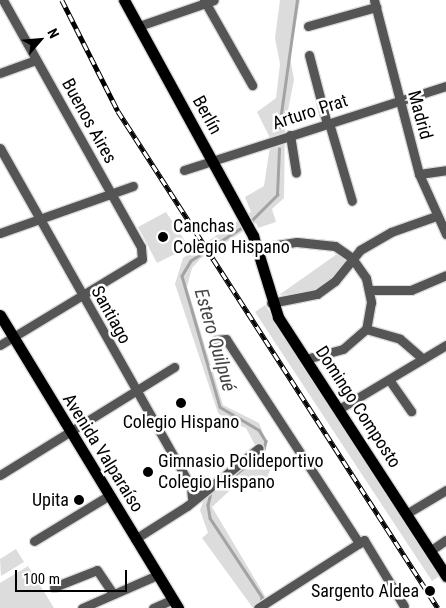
<!DOCTYPE html>
<html>
<head>
<meta charset="utf-8">
<style>
  body { margin:0 }
  #map { position:relative; width:446px; height:608px; overflow:hidden; background:#fff; font-family:"Roboto Condensed",sans-serif }
  div>[style] { position:absolute }
  .green>* { inset:0; background:#dcdcdc }
  .stream>* { height:2.5px; margin:-1.25px; padding:0 1.25px; transform-origin:1.25px; border-radius:1.25px; background:#a3a3a3 }
  .roads { filter:drop-shadow(1px 0 #dbdbdb) drop-shadow(-1px 0 #dbdbdb) drop-shadow(0 1px #dbdbdb) drop-shadow(0 -1px #dbdbdb) }
  .minor>* { height:9px; margin:-4.5px; padding:0 4.5px; transform-origin:4.5px; border-radius:4.5px; background:#555 }
  .major>* { height:11px; margin:-5.5px; padding:0 5.5px; transform-origin:5.5px; border-radius:5.5px; background:#000 }
  .rail>* { height:4.5px; margin-top:-2.25px; transform-origin:0; background:repeating-linear-gradient(90deg,#fff 0 8px,#000 0 16px); box-sizing:border-box; border-block:1px solid #000 }
  .dots>* { width:14px; height:14px; translate:-50% -50%; box-sizing:border-box; border:2px solid #fff; border-radius:50% }
  span { translate:-50% -50%; white-space:nowrap; text-align:center; line-height:1.15; -webkit-text-stroke:5px #fff; paint-order:stroke }
  .street-label { font-size:18px; color:#000 }
  .poi-label { font-size:18px; color:#000 }
  .left { translate:0 -50%; text-align:left }
  .right { translate:-100% -50%; text-align:right }
  .water-label { font-size:19px; color:#444; font-style:italic }
  .north { position:absolute; left:15px; top:15px; width:50px; height:50px; -webkit-text-stroke:4px #fff; paint-order:stroke; rotate:63deg; font-size:14px; font-weight:700; line-height:20px; text-align:center; color:#000 }
  .north::after { content:''; display:block; margin:auto; width:18px; height:22px; background:#000; clip-path:polygon(50% 0,100% 100%,50% 72%,0 100%) }
  .scale { position:absolute; left:15px; top:570px; width:112px; height:22px; box-sizing:border-box; border:2px solid #000; border-top:0; padding-left:6px; font-size:15px; line-height:18px; white-space:nowrap; color:#000; -webkit-text-stroke:4px #fff; paint-order:stroke }
</style>
</head>
<body>
<div id="map">
  <div class="green">
    <div style="clip-path:polygon(280px 0,300px 0,290px 57px,294px 80px,285px 125px,284px 198px,272px 209px,276px 222px,258px 228px,256px 223px,200px 259px,192px 268px,187px 287px,223px 405px,259px 423px,267px 443px,264px 455px,275px 458px,261px 492px,240px 481px,212px 507px,265px 596px,265px 608px,253px 608px,202px 538px,208px 533px,200px 510px,208px 489px,247px 460px,255px 445px,246px 428px,227px 421px,218px 413px,175px 284px,183px 258px,251px 212px,245px 197px,264px 186px,271px 140px,257px 112px,276px 98px,280px 64px,275px 38px)"></div>
    <div style="clip-path:polygon(166px 212px,189px 247px,157px 263px,138px 227px)"></div>
    <div style="clip-path:polygon(337px 254px,346px 260px,338px 274px,311px 293px,279px 295px)"></div>
    <div style="clip-path:polygon(265px 305px,441px 575px,432px 581px,255px 312px)"></div>
    <div style="clip-path:polygon(16px 549px,24px 562px,1px 576px,0 559px)"></div>
    <div style="clip-path:polygon(28px 566px,54px 608px,0 608px,0 583px)"></div>
  </div>
  <div class="stream">
    <div style="left:279px;top:128px;width:129px;rotate:-82deg"></div>
    <div style="left:249px;top:223px;width:40px;rotate:-45deg"></div>
    <div style="left:277px;top:195px;width:46px;rotate:-87.5deg"></div>
    <div style="left:245px;top:226px;width:64px;rotate:147.1deg"></div>
    <div style="left:191px;top:261px;width:17px;rotate:121deg"></div>
    <div style="left:182px;top:276px;width:136px;rotate:73.8deg"></div>
    <div style="left:220px;top:407px;width:45px;rotate:30.5deg"></div>
    <div style="left:259px;top:430px;width:13px;rotate:58deg"></div>
    <div style="left:266px;top:441px;width:13px;rotate:103deg"></div>
    <div style="left:263px;top:454px;width:65px;rotate:143.1deg"></div>
    <div style="left:211px;top:493px;width:12px;rotate:104deg"></div>
    <div style="left:208px;top:505px;width:13px;rotate:81deg"></div>
    <div style="left:210px;top:518px;width:95px;rotate:56.6deg"></div>
    <div style="left:262px;top:597px;width:7px;rotate:98deg"></div>
  </div>
  <div class="roads">
    <div class="minor">
      <div style="left:204px;top:0;width:98px;rotate:60.5deg"></div>
      <div style="left:374px;top:0;width:180px;rotate:75.5deg"></div>
      <div style="left:419px;top:174px;width:66px;rotate:65.8deg"></div>
      <div style="left:139px;top:26px;width:79px;rotate:-19.1deg"></div>
      <div style="left:308px;top:26px;width:71px;rotate:-15.6deg"></div>
      <div style="left:309px;top:55px;width:71px;rotate:75.4deg"></div>
      <div style="left:0;top:73px;width:38px;rotate:-20deg"></div>
      <div style="left:329px;top:123px;width:81px;rotate:73.6deg"></div>
      <div style="left:290px;top:135px;width:38px;rotate:81deg"></div>
      <div style="left:0;top:148px;width:389px;rotate:60.6deg"></div>
      <div style="left:191px;top:487px;width:11px;rotate:85deg"></div>
      <div style="left:184px;top:170px;width:275px;rotate:-17.8deg"></div>
      <div style="left:419px;top:174px;width:27px;rotate:-8deg"></div>
      <div style="left:0;top:233px;width:141px;rotate:-19.5deg"></div>
      <div style="left:258px;top:248px;width:39px;rotate:-9deg"></div>
      <div style="left:297px;top:242px;width:38px;rotate:6deg"></div>
      <div style="left:335px;top:246px;width:21px;rotate:35deg"></div>
      <div style="left:352px;top:258px;width:24px;rotate:55deg"></div>
      <div style="left:366px;top:278px;width:25px;rotate:78deg"></div>
      <div style="left:371px;top:302px;width:27px;rotate:100deg"></div>
      <div style="left:366px;top:329px;width:30px;rotate:139deg"></div>
      <div style="left:343px;top:349px;width:38px;rotate:165deg"></div>
      <div style="left:371px;top:290px;width:40px"></div>
      <div style="left:411px;top:290px;width:38px;rotate:-23deg"></div>
      <div style="left:271px;top:303px;width:47px;rotate:-11.1deg"></div>
      <div style="left:317px;top:294px;width:22px;rotate:-36deg"></div>
      <div style="left:335px;top:281px;width:40px;rotate:-51deg"></div>
      <div style="left:360px;top:250px;width:36px;rotate:-30deg"></div>
      <div style="left:391px;top:232px;width:48px;rotate:-19.6deg"></div>
      <div style="left:366px;top:329px;width:35px;rotate:16deg"></div>
      <div style="left:400px;top:339px;width:30px;rotate:41deg"></div>
      <div style="left:216px;top:340px;width:10px;rotate:-6deg"></div>
      <div style="left:226px;top:339px;width:244px;rotate:56.9deg"></div>
      <div style="left:0;top:345px;width:166px;rotate:-31.2deg"></div>
      <div style="left:142px;top:259px;width:12px;rotate:-95deg"></div>
      <div style="left:141px;top:247px;width:283px;rotate:-119.2deg"></div>
      <div style="left:390px;top:381px;width:37px;rotate:55deg"></div>
      <div style="left:339px;top:409px;width:125px;rotate:-30.9deg"></div>
      <div style="left:0;top:475px;width:205px;rotate:-31.8deg"></div>
      <div style="left:406px;top:514px;width:47px;rotate:-31deg"></div>
      <div style="left:135px;top:539px;width:62px;rotate:-32.4deg"></div>
      <div style="left:187px;top:506px;width:92px;rotate:-38.9deg"></div>
      <div style="left:34px;top:541px;width:87px;rotate:-31.3deg"></div>
      <div style="left:430px;top:551px;width:19px;rotate:-35deg"></div>
      <div style="left:54px;top:587px;width:46px;rotate:-21.6deg"></div>
      <div style="left:97px;top:570px;width:29px;rotate:56deg"></div>
      <div style="left:82px;top:608px;width:82px;rotate:-23.7deg"></div>
      <div style="left:153px;top:608px;width:22px;rotate:-24deg"></div>
      <div style="left:258px;top:608px;width:126px;rotate:-32.7deg"></div>
      <div style="left:364px;top:540px;width:77px;rotate:58.8deg"></div>
    </div>
    <div class="major">
      <div style="left:124px;top:0;width:269px;rotate:61.3deg"></div>
      <div style="left:253px;top:236px;width:85px;rotate:72.8deg"></div>
      <div style="left:278px;top:317px;width:309px;rotate:57deg"></div>
      <div style="left:0;top:315px;width:343px;rotate:58.7deg"></div>
    </div>
  </div>
  <div class="rail">
    <div style="left:62px;top:0;width:124px;rotate:63.2deg"></div>
    <div style="left:118px;top:111px;width:591px;rotate:57.22deg"></div>
  </div>
  <div class="dots">
    <div style="left:163px;top:237px;background:#000"></div>
    <div style="left:181px;top:403px;background:#000"></div>
    <div style="left:148px;top:472px;background:#000"></div>
    <div style="left:79px;top:500px;background:#000"></div>
    <div style="left:430px;top:591px;background:#000"></div>
  </div>
  <div class="street-label">
    <span style="left:310px;top:112px;rotate:-18deg">Arturo Prat</span>
    <span style="left:207px;top:115px;rotate:61deg">Berlín</span>
    <span style="left:420px;top:115px;rotate:75deg">Madrid</span>
    <span style="left:89px;top:121px;rotate:61deg">Buenos Aires</span>
    <span style="left:111px;top:315px;rotate:61deg">Santiago</span>
    <span style="left:358px;top:407px;rotate:57deg">Domingo Composto</span>
    <span style="left:103px;top:453px;rotate:58deg">Avenida Valparaíso</span>
  </div>
  <div class="poi-label">
    <span class="left" style="left:173px;top:237px">Canchas<br>Colegio Hispano</span>
    <span style="left:181px;top:422px">Colegio Hispano</span>
    <span class="left" style="left:158px;top:472px">Gimnasio Polideportivo<br>Colegio Hispano</span>
    <span class="right" style="left:69px;top:500px">Upita</span>
    <span class="right" style="left:419px;top:591px">Sargento Aldea</span>
  </div>
  <div class="water-label">
    <span style="left:215px;top:340px;rotate:74deg">Estero Quilpué</span>
  </div>
  <div class="north">N</div>
  <div class="scale">100 m</div>
</div>
</body>
</html>
